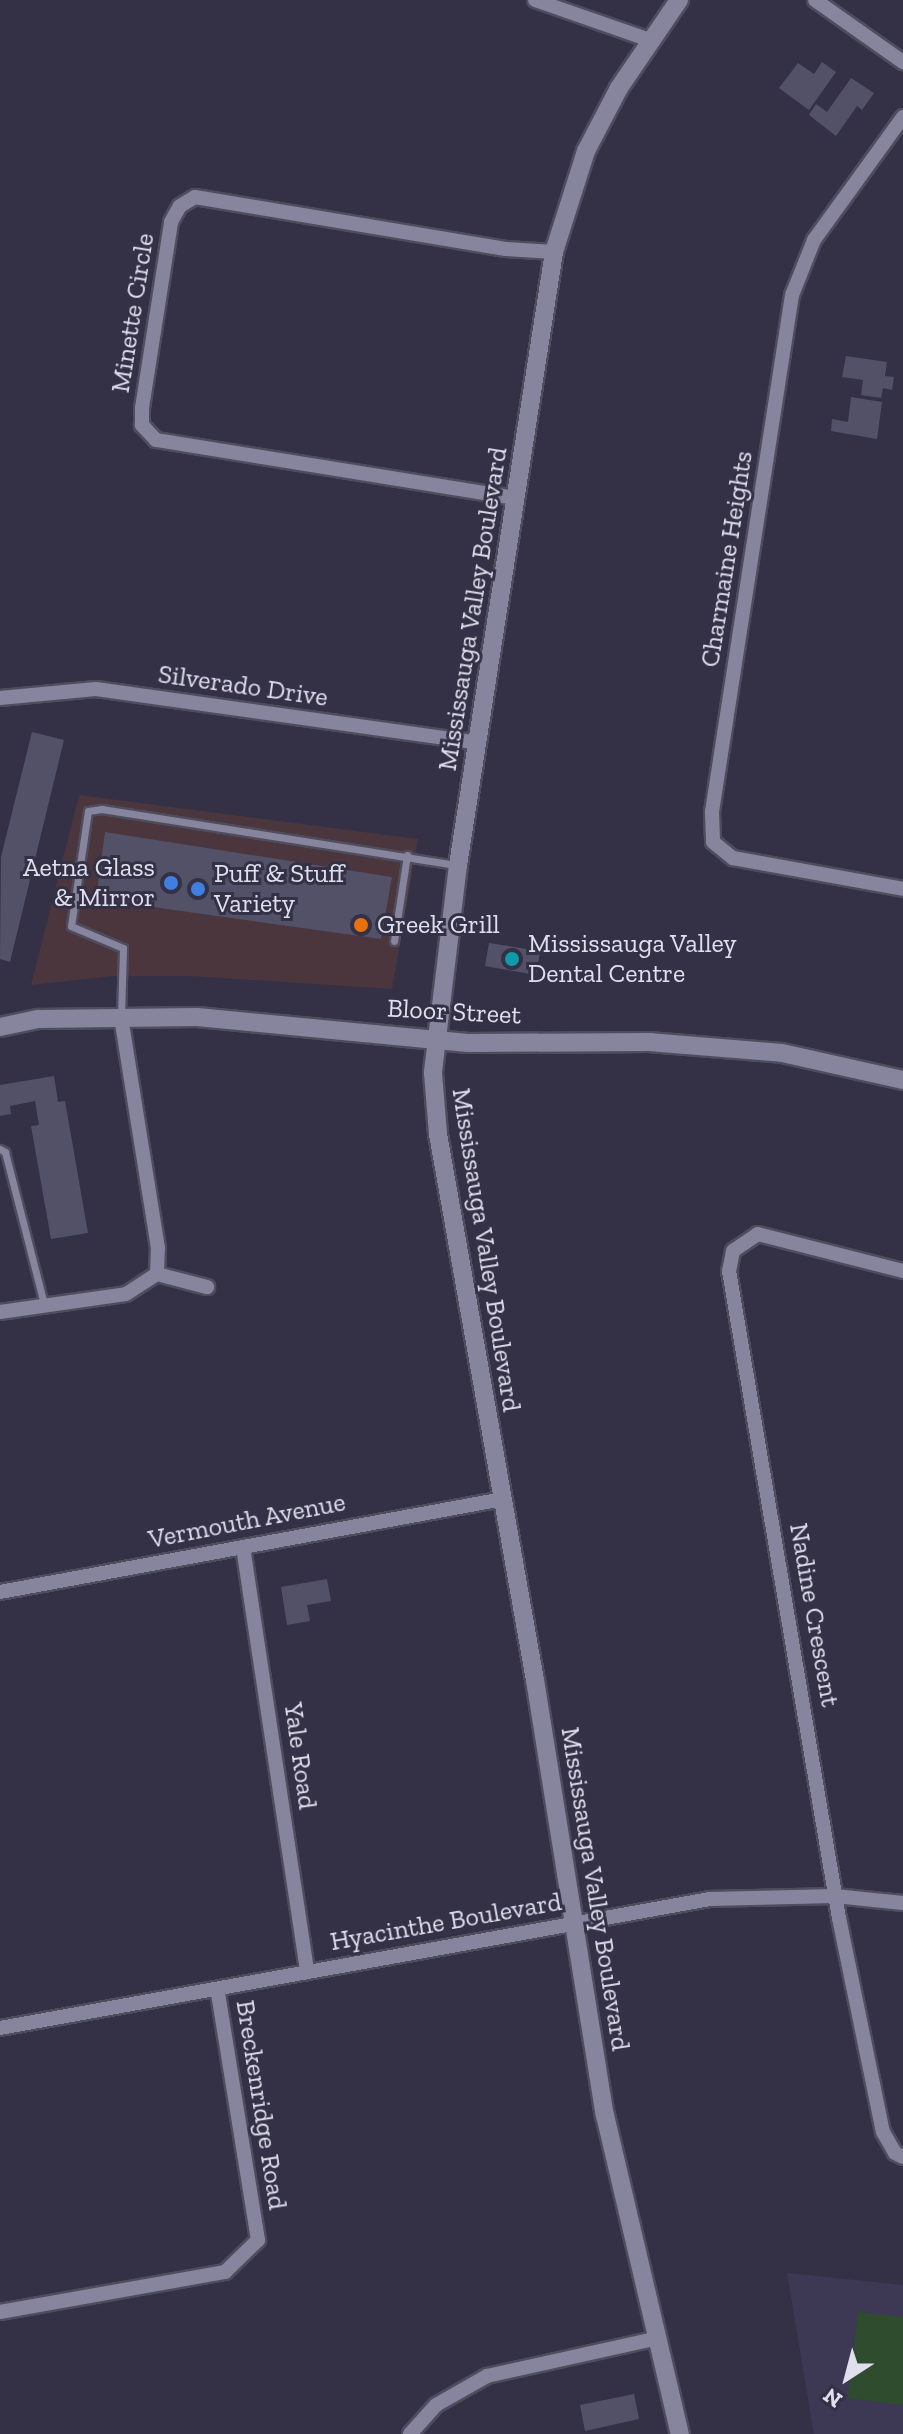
<!DOCTYPE html>
<html>
<head>
<meta charset="utf-8">
<style>
  body { margin:0 }
  #map { position:relative; width:903px; height:2434px; overflow:hidden; background:#343147; font-family:"Zilla Slab",serif }
  div>[style] { position:absolute }
  .commercial>* { inset:0; background:#4a363c }
  .built>* { inset:0; background:#3d3955 }
  .green>* { inset:0; background:#2f4d2e }
  .building>* { inset:0; background:#535168 }
  .roads { filter:drop-shadow(2px 0 #4f4c5e) drop-shadow(-2px 0 #4f4c5e) drop-shadow(0 2px #4f4c5e) drop-shadow(0 -2px #4f4c5e) }
  .service>* { height:7px; margin:-3.5px; padding:0 3.5px; transform-origin:3.5px; border-radius:3.5px; background:#87849d }
  .minor>* { height:14px; margin:-7px; padding:0 7px; transform-origin:7px; border-radius:7px; background:#87849d }
  .tertiary>* { height:18px; margin:-9px; padding:0 9px; transform-origin:9px; border-radius:9px; background:#87849d }
  .dots>* { width:22px; height:22px; translate:-50% -50%; box-sizing:border-box; border:4px solid #343147; border-radius:50% }
  span { translate:-50% -50%; white-space:nowrap; text-align:center; line-height:1.15; -webkit-text-stroke:6px #343147; paint-order:stroke }
  .street-label { font-size:26px; color:#e0dfed }
  .poi-label { font-size:26px; color:#e0dfed }
  .right { translate:-100% -50%; text-align:right }
  .left { translate:0 -50%; text-align:left }
  .north { position:absolute; left:807px; top:2338px; width:80px; height:80px; -webkit-text-stroke:6px #343147; paint-order:stroke; rotate:216deg; font-size:22px; font-weight:700; line-height:32px; text-align:center; color:#e0dfed }
  .north::after { content:''; display:block; margin:auto; width:28px; height:36px; background:#e0dfed; clip-path:polygon(50% 0,100% 100%,50% 72%,0 100%) }
</style>
</head>
<body>
<div id="map">
  <div class="commercial">
    <div style="clip-path:polygon(79px 795px,418px 839px,392px 989px,190px 976px,112px 976px,31px 985px)"></div>
  </div>
  <div class="built">
    <div style="clip-path:polygon(787px 2273px,903px 2285px,903px 2434px,814px 2434px)"></div>
  </div>
  <div class="green">
    <div style="clip-path:polygon(858px 2312px,903px 2317px,903px 2405px,848px 2398px)"></div>
  </div>
  <div class="building">
    <div style="clip-path:polygon(822px 62px,836px 72px,809px 110px,779px 88px,798px 63px,814px 74px)"></div>
    <div style="clip-path:polygon(851px 78px,874px 93px,862px 110px,857px 106px,836px 136px,809px 115px,816px 104px,827px 112px)"></div>
    <div style="clip-path:polygon(846px 356px,887px 362px,885px 376px,894px 377px,892px 390px,883px 388px,881px 398px,861px 395px,863px 380px,842px 377px)"></div>
    <div style="clip-path:polygon(851px 397px,882px 402px,877px 439px,831px 431px,832px 419px,848px 422px)"></div>
    <div style="clip-path:polygon(32px 732px,64px 740px,10px 962px,0 959px,1px 857px)"></div>
    <div style="clip-path:polygon(105px 832px,392px 877px,381px 939px,96px 899px)"></div>
    <div style="clip-path:polygon(489px 943px,540px 951px,536px 975px,485px 966px)"></div>
    <div style="clip-path:polygon(54px 1076px,58px 1102px,65px 1101px,88px 1233px,51px 1239px,31px 1126px,39px 1125px,35px 1101px,10px 1106px,11px 1114px,0 1116px,0 1085px)"></div>
    <div style="clip-path:polygon(327px 1579px,331px 1601px,307px 1605px,310px 1621px,287px 1625px,281px 1587px)"></div>
    <div style="clip-path:polygon(634px 2394px,639px 2419px,585px 2431px,580px 2405px)"></div>
  </div>
  <div class="roads">
    <div class="service">
      <div style="left:394px;top:941px;width:87px;rotate:-81.4deg"></div>
      <div style="left:121px;top:1016px;width:68px;rotate:-88.3deg"></div>
      <div style="left:123px;top:948px;width:56px;rotate:-157.1deg"></div>
      <div style="left:71px;top:926px;width:116px;rotate:-81.6deg"></div>
      <div style="left:88px;top:811px;width:14px;rotate:-8deg"></div>
      <div style="left:102px;top:809px;width:358px;rotate:9deg"></div>
      <div style="left:0;top:1149px;width:6px;rotate:31deg"></div>
      <div style="left:5px;top:1152px;width:157px;rotate:75.6deg"></div>
    </div>
    <div class="minor">
      <div style="left:535px;top:0;width:122px;rotate:19.2deg"></div>
      <div style="left:815px;top:0;width:108px;rotate:35.2deg"></div>
      <div style="left:903px;top:117px;width:152px;rotate:125.9deg"></div>
      <div style="left:814px;top:240px;width:59px;rotate:111.8deg"></div>
      <div style="left:792px;top:295px;width:523px;rotate:98.8deg"></div>
      <div style="left:712px;top:812px;width:30px;rotate:88deg"></div>
      <div style="left:713px;top:842px;width:26px;rotate:39deg"></div>
      <div style="left:733px;top:858px;width:173px;rotate:10.3deg"></div>
      <div style="left:515px;top:498px;width:364px;rotate:-170.8deg"></div>
      <div style="left:156px;top:440px;width:21px;rotate:-133deg"></div>
      <div style="left:142px;top:425px;width:17px;rotate:-90deg"></div>
      <div style="left:142px;top:408px;width:188px;rotate:-81.1deg"></div>
      <div style="left:171px;top:222px;width:18px;rotate:-61deg"></div>
      <div style="left:180px;top:206px;width:17px;rotate:-31deg"></div>
      <div style="left:195px;top:197px;width:315px;rotate:9.5deg"></div>
      <div style="left:506px;top:249px;width:48px;rotate:3.6deg"></div>
      <div style="left:0;top:698px;width:96px;rotate:-5.4deg"></div>
      <div style="left:96px;top:689px;width:387px;rotate:8deg"></div>
      <div style="left:903px;top:1271px;width:150px;rotate:-165.7deg"></div>
      <div style="left:758px;top:1234px;width:30px;rotate:146deg"></div>
      <div style="left:733px;top:1251px;width:20px;rotate:101deg"></div>
      <div style="left:729px;top:1271px;width:656px;rotate:80.35deg"></div>
      <div style="left:839px;top:1918px;width:218px;rotate:78.4deg"></div>
      <div style="left:883px;top:2132px;width:24px;rotate:60deg"></div>
      <div style="left:895px;top:2153px;width:9px;rotate:27deg"></div>
      <div style="left:157px;top:1274px;width:52px;rotate:14.6deg"></div>
      <div style="left:0;top:1312px;width:127px;rotate:-8.1deg"></div>
      <div style="left:126px;top:1294px;width:37px;rotate:-33deg"></div>
      <div style="left:157px;top:1274px;width:26px;rotate:-88deg"></div>
      <div style="left:158px;top:1248px;width:235px;rotate:-99.1deg"></div>
      <div style="left:243px;top:1547px;width:430px;rotate:81.4deg"></div>
      <div style="left:0;top:1592px;width:512px;rotate:-10.48deg"></div>
      <div style="left:0;top:2028px;width:722px;rotate:-10.3deg"></div>
      <div style="left:710px;top:1899px;width:125px;rotate:-1.4deg"></div>
      <div style="left:835px;top:1896px;width:68px;rotate:5.9deg"></div>
      <div style="left:0;top:2312px;width:229px;rotate:-10.1deg"></div>
      <div style="left:225px;top:2272px;width:46px;rotate:-44.1deg"></div>
      <div style="left:258px;top:2240px;width:251px;rotate:-99.2deg"></div>
      <div style="left:410px;top:2434px;width:39px;rotate:-48deg"></div>
      <div style="left:436px;top:2405px;width:59px;rotate:-29.6deg"></div>
      <div style="left:487px;top:2376px;width:171px;rotate:-12.5deg"></div>
    </div>
    <div class="tertiary">
      <div style="left:679px;top:0;width:107px;rotate:124.3deg"></div>
      <div style="left:619px;top:88px;width:71px;rotate:117.6deg"></div>
      <div style="left:586px;top:151px;width:106px;rotate:107.6deg"></div>
      <div style="left:554px;top:252px;width:620px;rotate:98.9deg"></div>
      <div style="left:458px;top:865px;width:209px;rotate:96.9deg"></div>
      <div style="left:433px;top:1073px;width:61px;rotate:85.3deg"></div>
      <div style="left:438px;top:1134px;width:555px;rotate:79.93deg"></div>
      <div style="left:535px;top:1680px;width:441px;rotate:80.9deg"></div>
      <div style="left:605px;top:2115px;width:328px;rotate:76.8deg"></div>
      <div style="left:0;top:1027px;width:39px;rotate:-12deg"></div>
      <div style="left:38px;top:1019px;width:159px;rotate:-0.7deg"></div>
      <div style="left:197px;top:1017px;width:272px;rotate:5.5deg"></div>
      <div style="left:468px;top:1043px;width:181px;rotate:-0.3deg"></div>
      <div style="left:649px;top:1042px;width:133px;rotate:4.7deg"></div>
      <div style="left:782px;top:1053px;width:124px;rotate:12.6deg"></div>
    </div>
  </div>
  <div class="dots">
    <div style="left:171px;top:883px;background:#3f7fe0"></div>
    <div style="left:198px;top:889px;background:#3f7fe0"></div>
    <div style="left:361px;top:925px;background:#e8710a"></div>
    <div style="left:512px;top:959px;background:#0f9aa8"></div>
  </div>
  <div class="street-label">
    <span style="left:133px;top:313px;rotate:-81deg">Minette Circle</span>
    <span style="left:727px;top:559px;rotate:-81deg">Charmaine Heights</span>
    <span style="left:473px;top:609px;rotate:-81deg">Mississauga Valley Boulevard</span>
    <span style="left:243px;top:686px;rotate:8deg">Silverado Drive</span>
    <span style="left:454px;top:1012px;rotate:3deg">Bloor Street</span>
    <span style="left:486px;top:1250px;rotate:81deg">Mississauga Valley Boulevard</span>
    <span style="left:247px;top:1521px;rotate:-11deg">Vermouth Avenue</span>
    <span style="left:814px;top:1615px;rotate:80deg">Nadine Crescent</span>
    <span style="left:300px;top:1756px;rotate:82deg">Yale Road</span>
    <span style="left:595px;top:1889px;rotate:81deg">Mississauga Valley Boulevard</span>
    <span style="left:446px;top:1922px;rotate:-10deg">Hyacinthe Boulevard</span>
    <span style="left:261px;top:2105px;rotate:81deg">Breckenridge Road</span>
  </div>
  <div class="poi-label">
    <span class="right" style="left:155px;top:883px">Aetna Glass<br>&amp; Mirror</span>
    <span class="left" style="left:214px;top:889px">Puff &amp; Stuff<br>Variety</span>
    <span class="left" style="left:377px;top:925px">Greek Grill</span>
    <span class="left" style="left:528px;top:959px">Mississauga Valley<br>Dental Centre</span>
  </div>
  <div class="north">N</div>
</div>
</body>
</html>
